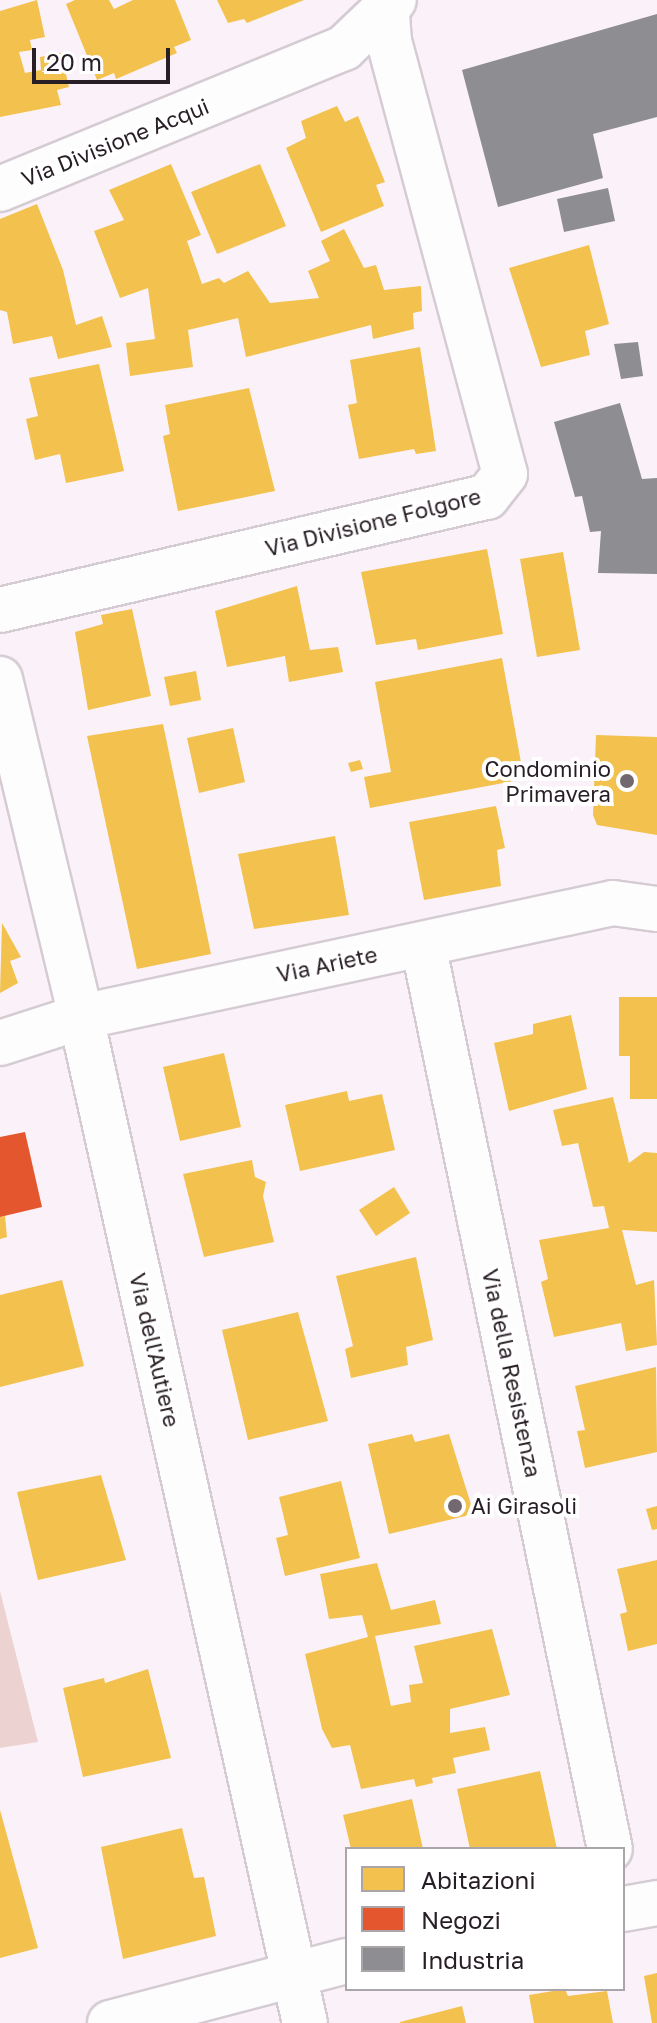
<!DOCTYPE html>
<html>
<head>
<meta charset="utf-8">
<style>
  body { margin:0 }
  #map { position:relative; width:657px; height:2023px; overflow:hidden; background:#fbf2f9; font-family:"Golos Text",sans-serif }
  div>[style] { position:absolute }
  .green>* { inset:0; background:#ecd2d0 }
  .homes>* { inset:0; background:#f2c14e }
  .shops>* { inset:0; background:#e4572e }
  .industry>* { inset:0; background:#8d8d92 }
  .roads { filter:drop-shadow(2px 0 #d5ccd3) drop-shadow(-2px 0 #d5ccd3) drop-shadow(0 2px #d5ccd3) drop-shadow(0 -2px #d5ccd3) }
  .minor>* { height:44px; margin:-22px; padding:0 22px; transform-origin:22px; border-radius:22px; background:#fefdfe }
  .dots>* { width:22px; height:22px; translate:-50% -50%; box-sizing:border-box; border:4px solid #fff; border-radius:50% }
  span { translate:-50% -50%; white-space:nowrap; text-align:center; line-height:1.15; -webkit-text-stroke:8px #fff; paint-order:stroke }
  .street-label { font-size:22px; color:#281e25 }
  .poi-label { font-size:22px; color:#281e25 }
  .right { translate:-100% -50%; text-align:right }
  .left { translate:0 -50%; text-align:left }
  .legend { position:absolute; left:345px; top:1847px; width:280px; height:144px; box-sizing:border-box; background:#fff; border:2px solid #a9a5a8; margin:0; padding:10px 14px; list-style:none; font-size:24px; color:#281e25 }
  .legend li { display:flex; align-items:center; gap:16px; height:40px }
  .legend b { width:40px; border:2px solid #a9a5a8 }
  .scale { position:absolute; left:32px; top:48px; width:138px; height:36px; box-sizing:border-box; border:4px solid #281e25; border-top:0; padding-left:10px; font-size:24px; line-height:28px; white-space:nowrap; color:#281e25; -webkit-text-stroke:6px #fff; paint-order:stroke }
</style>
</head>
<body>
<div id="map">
  <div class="green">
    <div style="clip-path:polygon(0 1591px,38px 1742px,0 1748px)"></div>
  </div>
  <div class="homes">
    <div style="clip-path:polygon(37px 0,45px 37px,30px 40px,32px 50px,19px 52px,25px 73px,41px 70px,40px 57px,61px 53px,69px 87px,57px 90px,61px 105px,0 117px,0 11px)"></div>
    <div style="clip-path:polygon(75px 0,109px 0,114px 9px,133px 0,175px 0,191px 40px,174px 47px,177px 53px,116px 79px,114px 73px,97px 80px,66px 4px)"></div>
    <div style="clip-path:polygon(217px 0,304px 0,247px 23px,244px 19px,228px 23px)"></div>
    <div style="clip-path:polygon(337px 106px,345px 122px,358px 116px,385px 182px,376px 185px,384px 206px,321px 232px,286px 148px,306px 138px,301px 121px)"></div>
    <div style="clip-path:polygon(171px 164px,201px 235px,187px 241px,202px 284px,219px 278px,224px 283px,248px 271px,270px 303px,319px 298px,308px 271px,330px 261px,321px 241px,344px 229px,364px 268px,376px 265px,384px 290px,421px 286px,422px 311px,413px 313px,414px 329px,373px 339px,371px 325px,246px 357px,238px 318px,188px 330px,193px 367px,130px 376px,126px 343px,155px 339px,148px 288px,120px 298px,94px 231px,124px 220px,109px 190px)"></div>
    <div style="clip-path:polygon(260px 164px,286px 226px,217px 254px,191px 192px)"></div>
    <div style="clip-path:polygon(37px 204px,63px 270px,76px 325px,102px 316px,112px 347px,58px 359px,52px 336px,13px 344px,7px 312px,0 310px,0 219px)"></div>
    <div style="clip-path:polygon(589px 245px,609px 324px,585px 331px,590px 355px,541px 367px,509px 268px)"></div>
    <div style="clip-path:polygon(420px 347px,436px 451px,416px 454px,414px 449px,359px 459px,348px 405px,357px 403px,350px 360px)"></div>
    <div style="clip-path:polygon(99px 364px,124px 471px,66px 483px,60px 454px,35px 460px,26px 419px,38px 416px,29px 378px)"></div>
    <div style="clip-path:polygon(249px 388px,275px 491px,178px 511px,163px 436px,170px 434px,165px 405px)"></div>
    <div style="clip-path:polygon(487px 549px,503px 634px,418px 650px,416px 639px,376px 645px,361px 572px)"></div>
    <div style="clip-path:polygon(563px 552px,580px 650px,537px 657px,520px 559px)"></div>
    <div style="clip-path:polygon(297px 586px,310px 650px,338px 647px,343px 672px,289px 682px,285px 656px,227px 667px,215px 611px)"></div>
    <div style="clip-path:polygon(132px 609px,151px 696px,88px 710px,75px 632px,103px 624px,101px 615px)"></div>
    <div style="clip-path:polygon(502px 658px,524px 779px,370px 808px,364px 777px,391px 772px,375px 682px)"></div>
    <div style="clip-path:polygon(196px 671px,201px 700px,170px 706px,164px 677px)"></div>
    <div style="clip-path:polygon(163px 724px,211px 954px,137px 969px,87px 736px)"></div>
    <div style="clip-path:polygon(233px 728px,245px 782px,199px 793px,187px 738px)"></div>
    <div style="clip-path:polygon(596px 735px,657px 737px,657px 835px,597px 825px,593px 815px)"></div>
    <div style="clip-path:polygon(360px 760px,363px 769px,351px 772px,348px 763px)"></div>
    <div style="clip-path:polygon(496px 806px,505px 848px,497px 850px,501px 886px,424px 900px,409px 822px)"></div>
    <div style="clip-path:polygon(335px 836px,349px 915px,254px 929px,238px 854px)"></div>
    <div style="clip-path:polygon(2px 923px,21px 957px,10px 961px,18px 983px,0 993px)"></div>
    <div style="clip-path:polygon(619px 997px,657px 997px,657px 1099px,630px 1099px,630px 1056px,619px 1056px)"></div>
    <div style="clip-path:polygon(571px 1015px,587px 1089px,509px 1111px,494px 1043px,533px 1034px,533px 1024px)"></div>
    <div style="clip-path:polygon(224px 1053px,241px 1127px,180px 1141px,163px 1067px)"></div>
    <div style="clip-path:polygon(347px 1091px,349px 1101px,382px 1094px,395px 1150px,300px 1171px,285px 1105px)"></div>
    <div style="clip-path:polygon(613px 1097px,629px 1163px,644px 1152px,657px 1153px,657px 1232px,622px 1230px,636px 1285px,654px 1280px,657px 1345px,626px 1351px,621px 1323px,554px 1337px,541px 1282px,548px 1279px,539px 1240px,609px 1228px,604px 1206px,593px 1207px,578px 1143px,562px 1146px,553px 1110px)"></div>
    <div style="clip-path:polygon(252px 1160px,255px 1177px,266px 1182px,263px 1196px,274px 1242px,204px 1257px,183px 1174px)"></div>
    <div style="clip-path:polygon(394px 1187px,410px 1213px,376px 1236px,359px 1210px)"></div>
    <div style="clip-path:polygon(5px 1216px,7px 1237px,0 1239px,0 1217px)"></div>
    <div style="clip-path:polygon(416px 1257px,433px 1340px,406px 1347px,408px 1365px,351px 1378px,345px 1349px,353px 1346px,336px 1276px)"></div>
    <div style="clip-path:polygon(62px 1280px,84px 1366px,0 1387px,0 1295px)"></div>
    <div style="clip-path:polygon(298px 1312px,328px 1421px,248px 1440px,222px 1330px)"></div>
    <div style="clip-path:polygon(656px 1367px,657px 1452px,585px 1468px,577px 1431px,585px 1430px,575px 1386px)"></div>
    <div style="clip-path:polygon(412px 1434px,415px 1442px,449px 1434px,474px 1514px,389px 1534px,368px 1444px)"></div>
    <div style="clip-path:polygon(101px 1475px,126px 1560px,38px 1580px,17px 1492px)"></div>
    <div style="clip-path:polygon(341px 1481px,360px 1558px,285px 1576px,276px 1538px,288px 1535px,279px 1497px)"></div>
    <div style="clip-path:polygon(657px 1506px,657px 1529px,652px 1530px,646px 1509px)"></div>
    <div style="clip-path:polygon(657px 1560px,657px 1644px,628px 1651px,620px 1614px,627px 1612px,617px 1569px)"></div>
    <div style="clip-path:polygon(377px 1563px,391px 1610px,435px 1600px,441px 1624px,375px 1636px,391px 1706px,411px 1702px,409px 1685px,423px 1683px,414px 1646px,492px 1629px,510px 1695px,450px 1709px,450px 1733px,485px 1727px,490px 1750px,453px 1758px,456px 1773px,432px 1778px,433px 1783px,416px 1787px,414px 1779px,361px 1789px,350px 1745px,332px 1748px,322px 1729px,305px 1654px,368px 1637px,362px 1615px,329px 1619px,320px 1574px)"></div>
    <div style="clip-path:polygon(148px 1669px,171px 1758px,83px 1777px,63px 1688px,104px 1678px,105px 1683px)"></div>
    <div style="clip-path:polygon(540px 1771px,557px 1849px,470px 1849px,457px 1789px)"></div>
    <div style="clip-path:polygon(412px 1799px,423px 1849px,351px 1849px,343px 1815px)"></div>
    <div style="clip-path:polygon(0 1810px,38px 1948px,0 1958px)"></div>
    <div style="clip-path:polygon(182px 1828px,194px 1878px,204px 1877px,216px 1936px,123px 1959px,101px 1847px)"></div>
    <div style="clip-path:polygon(657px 1973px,657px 2023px,652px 2023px,644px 1976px)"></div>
    <div style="clip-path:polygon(565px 1989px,568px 1996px,607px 1991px,613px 2023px,534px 2023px,529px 1995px)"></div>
    <div style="clip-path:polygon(462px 2006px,466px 2023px,400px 2023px,400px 2022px)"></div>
  </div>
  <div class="shops">
    <div style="clip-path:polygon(25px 1132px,42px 1207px,0 1217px,0 1137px)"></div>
  </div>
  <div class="industry">
    <div style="clip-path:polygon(657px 14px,657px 117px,593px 134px,603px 178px,498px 207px,462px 70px)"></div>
    <div style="clip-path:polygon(608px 188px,615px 221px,564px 232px,557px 199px)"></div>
    <div style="clip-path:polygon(638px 342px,643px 376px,621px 379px,614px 344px)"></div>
    <div style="clip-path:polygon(620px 403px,642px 479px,657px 478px,657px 574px,598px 573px,601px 531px,590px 532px,582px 496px,575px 497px,554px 422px)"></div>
  </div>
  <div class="roads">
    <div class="minor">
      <div style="left:0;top:189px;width:372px;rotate:-22.3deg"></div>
      <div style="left:344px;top:48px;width:69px;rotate:-43.8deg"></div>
      <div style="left:0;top:610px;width:500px;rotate:-13.1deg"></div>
      <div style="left:487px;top:497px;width:29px;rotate:-52deg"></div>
      <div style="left:505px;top:474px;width:447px;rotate:-105deg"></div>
      <div style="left:389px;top:42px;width:31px;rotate:-94deg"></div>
      <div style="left:0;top:679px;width:348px;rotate:76.5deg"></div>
      <div style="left:81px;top:1017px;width:1031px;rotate:77.45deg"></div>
      <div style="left:423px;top:944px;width:924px;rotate:78.33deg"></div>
      <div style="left:0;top:1043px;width:85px;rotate:-17.8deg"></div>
      <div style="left:81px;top:1017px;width:544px;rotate:-12.09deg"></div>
      <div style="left:613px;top:903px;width:44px;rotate:7.8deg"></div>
      <div style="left:623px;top:1909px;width:35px;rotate:-10deg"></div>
      <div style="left:110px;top:2023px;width:245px;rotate:-14.7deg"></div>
    </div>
  </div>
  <div class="dots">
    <div style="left:627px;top:781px;background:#72686f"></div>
    <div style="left:455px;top:1506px;background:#72686f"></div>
  </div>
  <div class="street-label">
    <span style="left:115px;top:142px;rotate:-22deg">Via Divisione Acqui</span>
    <span style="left:373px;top:522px;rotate:-14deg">Via Divisione Folgore</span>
    <span style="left:327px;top:964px;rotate:-12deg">Via Ariete</span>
    <span style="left:155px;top:1350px;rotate:77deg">Via dell'Autiere</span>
    <span style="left:512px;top:1373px;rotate:78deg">Via della Resistenza</span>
  </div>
  <div class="poi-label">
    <span class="right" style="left:611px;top:781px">Condominio<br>Primavera</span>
    <span class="left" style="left:471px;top:1506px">Ai Girasoli</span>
  </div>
  <ul class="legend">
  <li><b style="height:22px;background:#f2c14e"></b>Abitazioni</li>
  <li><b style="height:22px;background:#e4572e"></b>Negozi</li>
  <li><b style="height:22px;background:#8d8d92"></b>Industria</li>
  </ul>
  <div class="scale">20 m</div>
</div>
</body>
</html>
